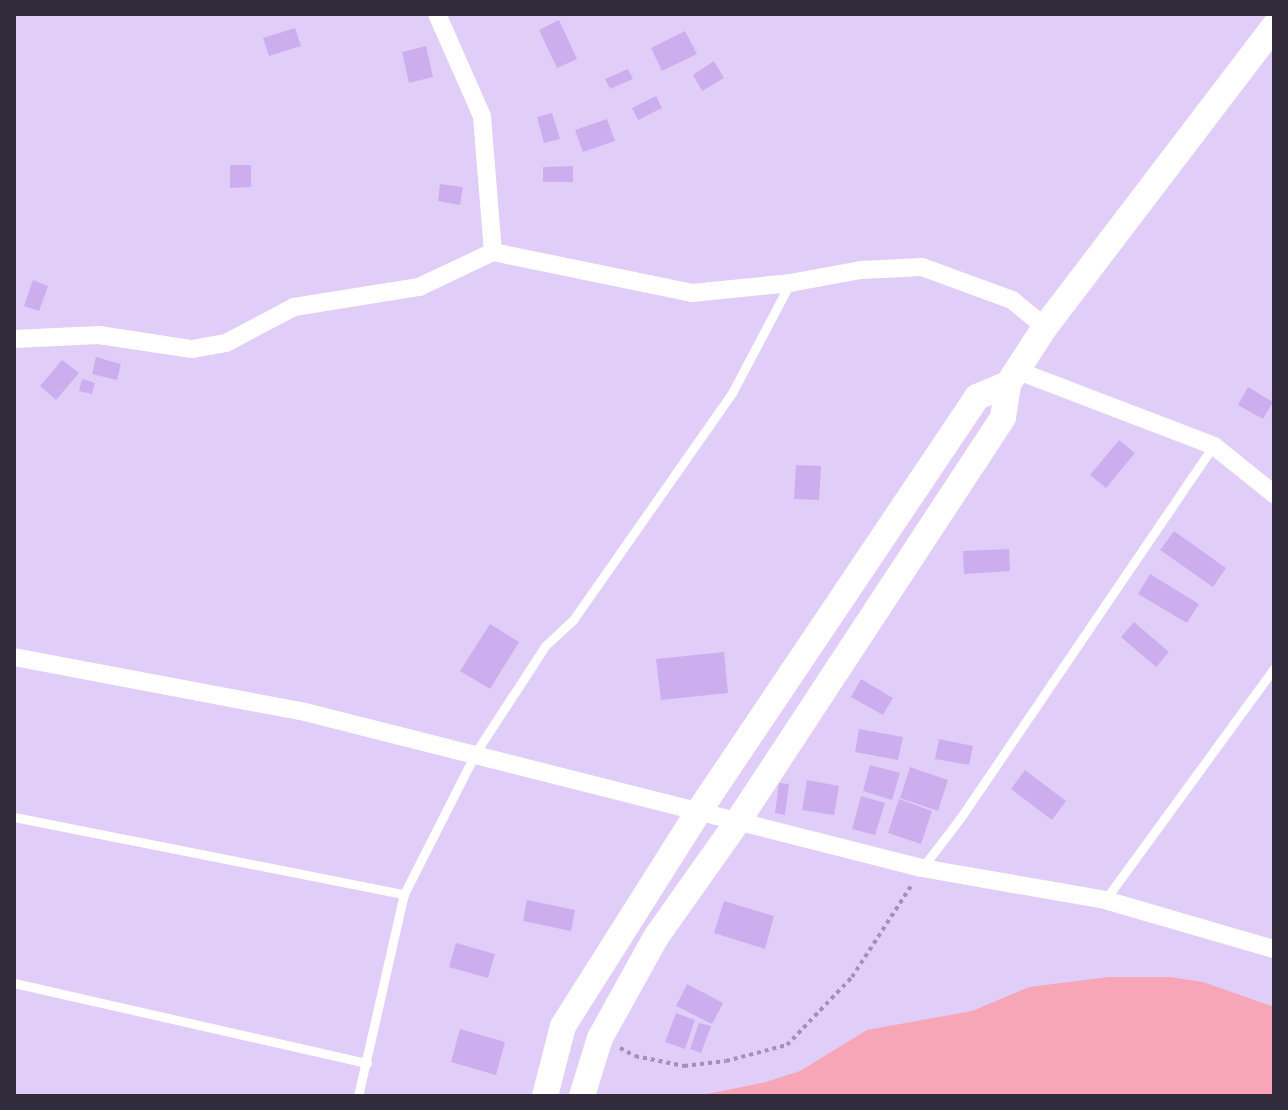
<!DOCTYPE html>
<html>
<head>
<meta charset="utf-8">
<style>
  body { margin:0 }
  #map { position:relative; width:1288px; height:1110px; overflow:hidden; background:#e1cef8; font-family:Lato,sans-serif }
  div>[style] { position:absolute }
  .green>* { inset:0; background:#f6a6b7 }
  .building>* { inset:0; background:#ccaeef }
  .path>* { height:4px; margin-top:-2px; transform-origin:0; background:repeating-linear-gradient(90deg,#a092b2 0 4px,transparent 0 8px) }
  .service>* { height:9px; margin:-4.5px; padding:0 4.5px; transform-origin:4.5px; border-radius:4.5px; background:#fff }
  .minor>* { height:18px; margin:-9px; padding:0 9px; transform-origin:9px; border-radius:9px; background:#fff }
  .secondary>* { height:26px; margin:-13px; padding:0 13px; transform-origin:13px; border-radius:13px; background:#fff }
  span { translate:-50% -50%; white-space:nowrap; text-align:center; line-height:1.15; -webkit-text-stroke:6px #f9f8fc; paint-order:stroke }
  .frame { position:absolute; inset:0; border:16px solid #322b3b; pointer-events:none }
</style>
</head>
<body>
<div id="map">
  <div class="green">
    <div style="clip-path:polygon(1109px 977px,1170px 977px,1203px 982px,1274px 1007px,1274px 1096px,697px 1096px,766px 1082px,800px 1071px,867px 1030px,972px 1011px,1029px 987px)"></div>
  </div>
  <div class="building">
    <div style="clip-path:polygon(559px 20px,577px 59px,557px 68px,539px 30px)"></div>
    <div style="clip-path:polygon(295px 28px,301px 46px,269px 56px,263px 38px)"></div>
    <div style="clip-path:polygon(685px 31px,697px 54px,662px 71px,651px 48px)"></div>
    <div style="clip-path:polygon(426px 46px,433px 77px,409px 83px,402px 52px)"></div>
    <div style="clip-path:polygon(714px 61px,724px 78px,702px 91px,693px 75px)"></div>
    <div style="clip-path:polygon(628px 69px,633px 79px,610px 89px,605px 79px)"></div>
    <div style="clip-path:polygon(656px 96px,662px 108px,638px 120px,632px 108px)"></div>
    <div style="clip-path:polygon(552px 113px,560px 139px,544px 143px,537px 117px)"></div>
    <div style="clip-path:polygon(607px 119px,615px 141px,583px 152px,575px 130px)"></div>
    <div style="clip-path:polygon(230px 165px,251px 165px,251px 187px,230px 188px)"></div>
    <div style="clip-path:polygon(573px 166px,573px 182px,543px 182px,543px 167px)"></div>
    <div style="clip-path:polygon(440px 184px,463px 187px,460px 205px,438px 201px)"></div>
    <div style="clip-path:polygon(33px 280px,48px 286px,39px 311px,24px 306px)"></div>
    <div style="clip-path:polygon(96px 357px,121px 364px,117px 380px,92px 374px)"></div>
    <div style="clip-path:polygon(62px 360px,79px 373px,56px 400px,40px 386px)"></div>
    <div style="clip-path:polygon(82px 379px,95px 383px,92px 394px,79px 391px)"></div>
    <div style="clip-path:polygon(1248px 387px,1273px 402px,1263px 419px,1238px 405px)"></div>
    <div style="clip-path:polygon(1119px 440px,1135px 453px,1106px 488px,1090px 475px)"></div>
    <div style="clip-path:polygon(796px 465px,821px 466px,819px 500px,794px 499px)"></div>
    <div style="clip-path:polygon(1174px 531px,1226px 568px,1213px 587px,1160px 550px)"></div>
    <div style="clip-path:polygon(1009px 549px,1010px 571px,964px 574px,963px 551px)"></div>
    <div style="clip-path:polygon(1150px 574px,1199px 604px,1187px 623px,1138px 594px)"></div>
    <div style="clip-path:polygon(1134px 622px,1169px 652px,1156px 667px,1121px 637px)"></div>
    <div style="clip-path:polygon(490px 624px,519px 642px,490px 689px,460px 671px)"></div>
    <div style="clip-path:polygon(724px 652px,728px 693px,661px 700px,656px 659px)"></div>
    <div style="clip-path:polygon(861px 679px,893px 698px,883px 715px,851px 697px)"></div>
    <div style="clip-path:polygon(859px 729px,903px 737px,898px 760px,855px 752px)"></div>
    <div style="clip-path:polygon(939px 739px,973px 746px,969px 765px,935px 759px)"></div>
    <div style="clip-path:polygon(870px 765px,900px 773px,892px 800px,863px 791px)"></div>
    <div style="clip-path:polygon(910px 767px,948px 780px,938px 811px,900px 798px)"></div>
    <div style="clip-path:polygon(1025px 770px,1066px 801px,1052px 820px,1011px 789px)"></div>
    <div style="clip-path:polygon(807px 780px,839px 786px,834px 815px,802px 810px)"></div>
    <div style="clip-path:polygon(779px 783px,789px 784px,785px 815px,775px 813px)"></div>
    <div style="clip-path:polygon(861px 796px,885px 803px,875px 835px,852px 829px)"></div>
    <div style="clip-path:polygon(899px 799px,932px 811px,921px 844px,888px 833px)"></div>
    <div style="clip-path:polygon(527px 900px,575px 910px,571px 931px,523px 921px)"></div>
    <div style="clip-path:polygon(724px 901px,774px 916px,765px 949px,714px 933px)"></div>
    <div style="clip-path:polygon(456px 943px,495px 954px,488px 978px,449px 967px)"></div>
    <div style="clip-path:polygon(687px 984px,723px 1003px,712px 1024px,676px 1006px)"></div>
    <div style="clip-path:polygon(676px 1013px,695px 1020px,685px 1049px,665px 1042px)"></div>
    <div style="clip-path:polygon(699px 1023px,711px 1026px,701px 1053px,690px 1049px)"></div>
    <div style="clip-path:polygon(460px 1029px,505px 1042px,496px 1075px,451px 1062px)"></div>
  </div>
  <div class="path">
    <div style="left:620px;top:1048px;width:17px;rotate:28deg"></div>
    <div style="left:635px;top:1056px;width:50px;rotate:11.5deg"></div>
    <div style="left:684px;top:1066px;width:42px;rotate:-6.8deg"></div>
    <div style="left:726px;top:1061px;width:63px;rotate:-14.7deg"></div>
    <div style="left:787px;top:1045px;width:94px;rotate:-46.3deg"></div>
    <div style="left:852px;top:977px;width:108px;rotate:-57deg"></div>
  </div>
  <div class="service">
    <div style="left:14px;top:817px;width:398px;rotate:11.2deg"></div>
    <div style="left:922px;top:868px;width:64px;rotate:-52.6deg"></div>
    <div style="left:961px;top:817px;width:448px;rotate:-55.8deg"></div>
    <div style="left:1105px;top:900px;width:287px;rotate:-53.9deg"></div>
    <div style="left:14px;top:983px;width:362px;rotate:12.8deg"></div>
    <div style="left:358px;top:1096px;width:207px;rotate:-77.2deg"></div>
    <div style="left:404px;top:894px;width:159px;rotate:-63.1deg"></div>
    <div style="left:476px;top:752px;width:126px;rotate:-56.9deg"></div>
    <div style="left:545px;top:646px;width:38px;rotate:-43deg"></div>
    <div style="left:573px;top:620px;width:277px;rotate:-55deg"></div>
    <div style="left:732px;top:393px;width:124px;rotate:-62.2deg"></div>
  </div>
  <div class="minor">
    <div style="left:437px;top:14px;width:111px;rotate:66.2deg"></div>
    <div style="left:482px;top:116px;width:136px;rotate:85.4deg"></div>
    <div style="left:14px;top:339px;width:85px;rotate:-2.7deg"></div>
    <div style="left:99px;top:335px;width:94px;rotate:8.6deg"></div>
    <div style="left:192px;top:349px;width:35px;rotate:-10deg"></div>
    <div style="left:226px;top:343px;width:77px;rotate:-27.9deg"></div>
    <div style="left:294px;top:307px;width:127px;rotate:-9.1deg"></div>
    <div style="left:419px;top:287px;width:82px;rotate:-25.3deg"></div>
    <div style="left:493px;top:252px;width:203px;rotate:11.6deg"></div>
    <div style="left:692px;top:293px;width:99px;rotate:-5.8deg"></div>
    <div style="left:790px;top:283px;width:72px;rotate:-10.4deg"></div>
    <div style="left:861px;top:270px;width:61px;rotate:-2.8deg"></div>
    <div style="left:922px;top:267px;width:96px;rotate:20.1deg"></div>
    <div style="left:1012px;top:300px;width:43px;rotate:39.3deg"></div>
    <div style="left:1018px;top:371px;width:210px;rotate:20.9deg"></div>
    <div style="left:1214px;top:446px;width:77px;rotate:38.7deg"></div>
    <div style="left:14px;top:657px;width:296px;rotate:10.7deg"></div>
    <div style="left:305px;top:712px;width:636px;rotate:14.19deg"></div>
    <div style="left:922px;top:868px;width:186px;rotate:9.9deg"></div>
    <div style="left:1105px;top:900px;width:176px;rotate:16.2deg"></div>
  </div>
  <div class="secondary">
    <div style="left:545px;top:1096px;width:72px;rotate:-75.6deg"></div>
    <div style="left:563px;top:1026px;width:254px;rotate:-57.7deg"></div>
    <div style="left:699px;top:811px;width:499px;rotate:-56.1deg"></div>
    <div style="left:977px;top:397px;width:34px;rotate:-23deg"></div>
    <div style="left:582px;top:1096px;width:61px;rotate:-72.8deg"></div>
    <div style="left:600px;top:1038px;width:115px;rotate:-61deg"></div>
    <div style="left:656px;top:937px;width:142px;rotate:-54.7deg"></div>
    <div style="left:738px;top:821px;width:483px;rotate:-56.7deg"></div>
    <div style="left:1003px;top:417px;width:33px;rotate:-81deg"></div>
    <div style="left:1008px;top:384px;width:68px;rotate:-57deg"></div>
    <div style="left:1045px;top:327px;width:378px;rotate:-52.7deg"></div>
  </div>
  <div class="frame"></div>
</div>
</body>
</html>
